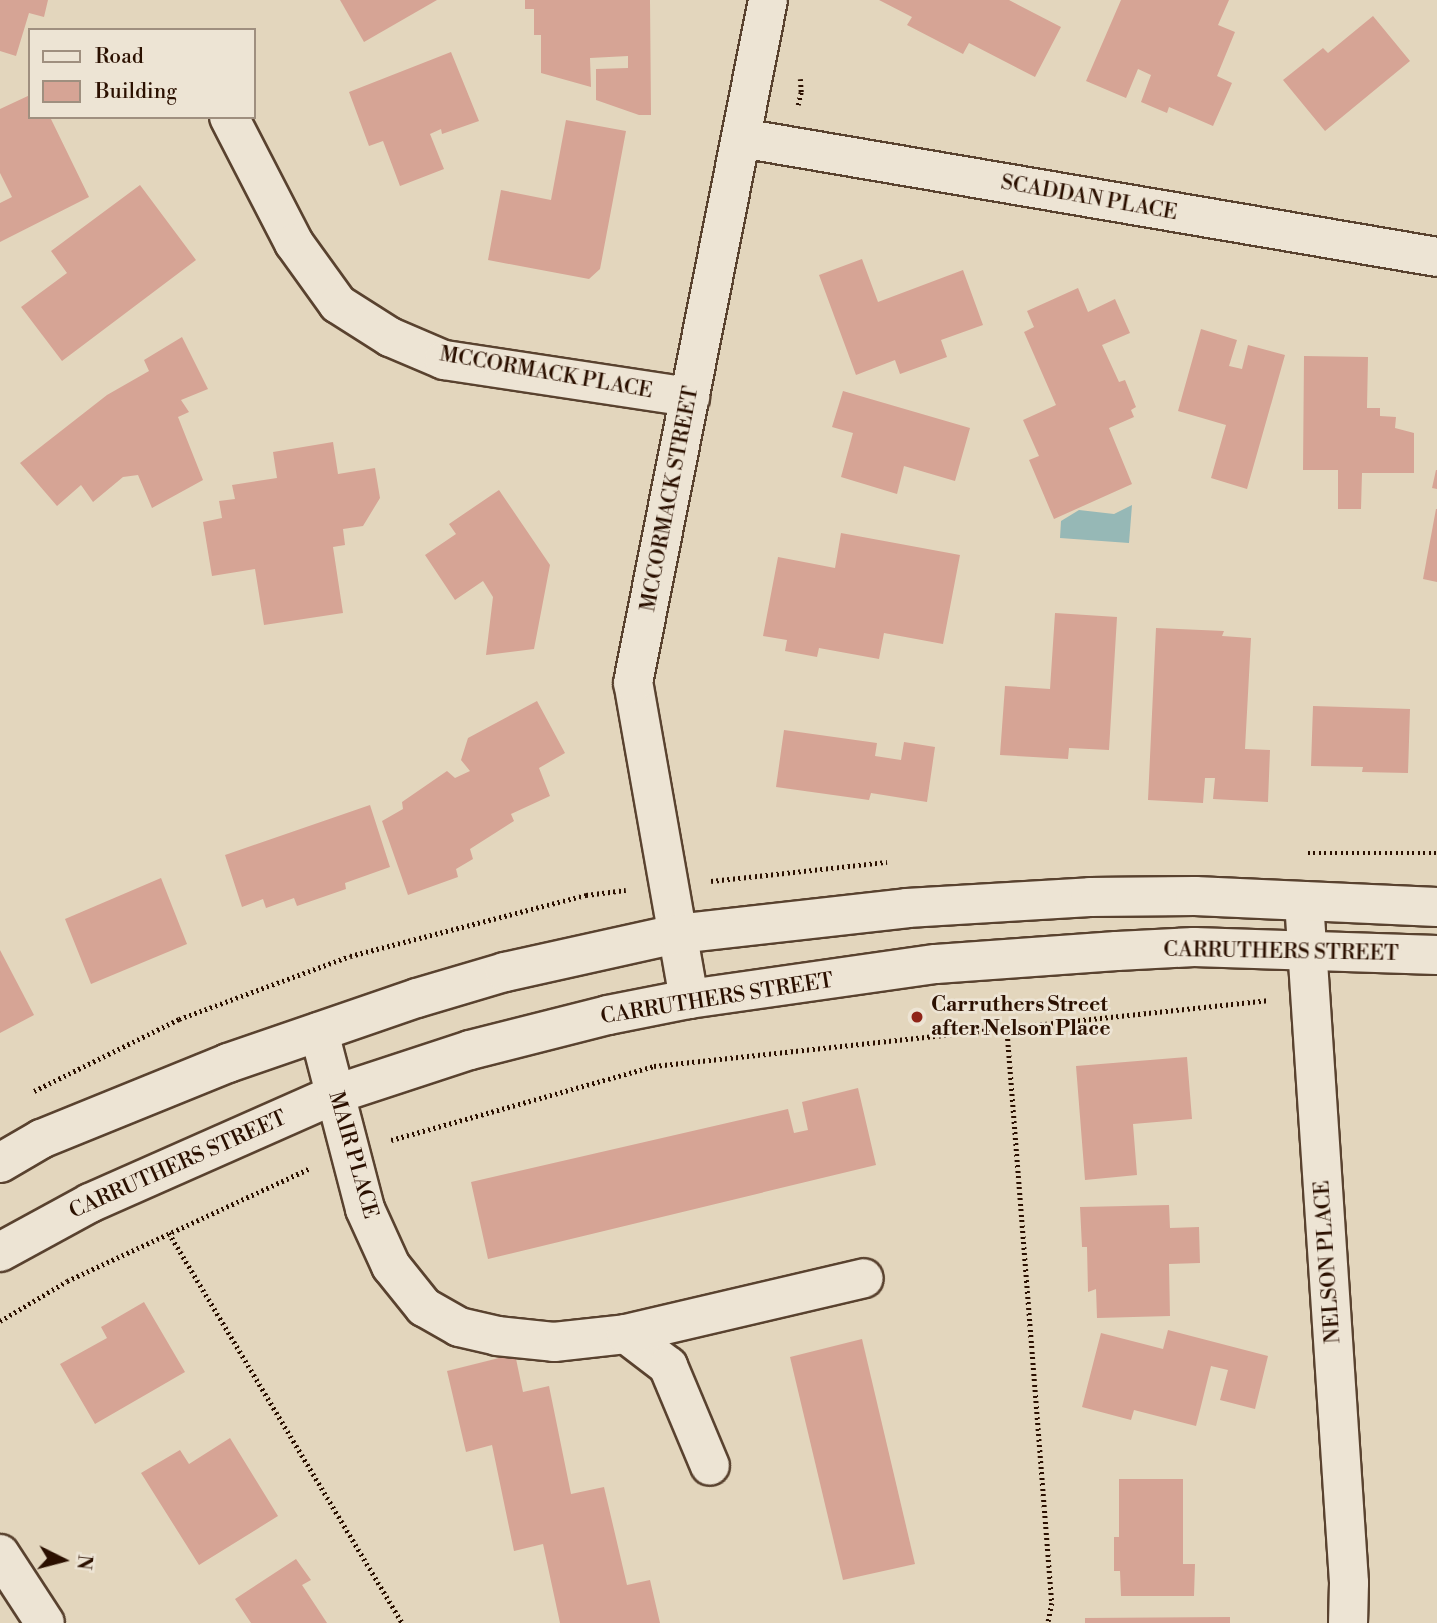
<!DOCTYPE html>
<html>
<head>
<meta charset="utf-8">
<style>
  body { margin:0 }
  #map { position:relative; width:1437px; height:1623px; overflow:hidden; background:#e3d6bd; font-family:"Libre Bodoni",serif }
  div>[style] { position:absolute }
  .water>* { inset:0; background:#96b8b6 }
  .building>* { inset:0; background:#d6a495 }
  .path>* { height:4.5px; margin-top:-2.25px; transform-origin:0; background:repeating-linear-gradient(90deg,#2b1000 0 2px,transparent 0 5.5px) }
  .roads { filter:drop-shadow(2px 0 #59422f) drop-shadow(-2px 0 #59422f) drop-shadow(0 2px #59422f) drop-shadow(0 -2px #59422f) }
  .minor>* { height:38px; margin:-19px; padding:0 19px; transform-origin:19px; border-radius:19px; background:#ede4d4 }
  .secondary>* { height:38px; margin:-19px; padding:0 19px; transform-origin:19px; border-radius:19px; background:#ede4d4 }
  .dots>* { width:19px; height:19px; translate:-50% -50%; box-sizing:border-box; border:4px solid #ede4d4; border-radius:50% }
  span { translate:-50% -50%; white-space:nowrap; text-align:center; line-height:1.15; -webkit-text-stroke:5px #ede4d4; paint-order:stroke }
  .street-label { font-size:21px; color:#2b1000 }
  .poi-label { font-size:21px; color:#2b1000; font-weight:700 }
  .left { translate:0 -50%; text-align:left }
  .legend { position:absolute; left:28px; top:28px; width:228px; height:91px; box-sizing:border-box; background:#ede4d4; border:2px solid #9f8f7f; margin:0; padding:9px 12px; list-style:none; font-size:21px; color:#2b1000 }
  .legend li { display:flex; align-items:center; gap:14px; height:35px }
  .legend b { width:35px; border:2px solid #9f8f7f }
  .north { position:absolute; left:28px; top:1525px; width:70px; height:70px; -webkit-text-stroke:5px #ede4d4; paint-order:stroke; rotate:96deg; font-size:19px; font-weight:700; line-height:28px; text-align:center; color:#2b1000 }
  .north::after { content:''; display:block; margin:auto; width:24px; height:32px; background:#2b1000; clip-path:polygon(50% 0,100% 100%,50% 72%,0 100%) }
</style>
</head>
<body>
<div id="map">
  <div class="water">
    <div style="clip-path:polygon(1132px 505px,1129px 543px,1060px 538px,1061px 521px,1079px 510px,1114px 514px)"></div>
  </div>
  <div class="building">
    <div style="clip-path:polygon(0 0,48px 0,44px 17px,29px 13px,16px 56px,0 51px)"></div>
    <div style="clip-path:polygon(340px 0,437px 0,364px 42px)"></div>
    <div style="clip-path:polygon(525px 0,650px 0,651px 115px,639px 115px,596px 100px,596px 69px,628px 68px,628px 56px,590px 58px,591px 87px,541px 73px,541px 35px,534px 35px,534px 9px,525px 9px)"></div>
    <div style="clip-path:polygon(879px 0,1009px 0,1061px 27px,1035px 77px,969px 43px,963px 54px,907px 25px,912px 17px)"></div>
    <div style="clip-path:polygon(1121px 0,1229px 0,1218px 25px,1235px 32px,1217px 76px,1232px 83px,1213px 126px,1169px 107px,1167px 113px,1141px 102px,1151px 75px,1138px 69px,1126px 98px,1086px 81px)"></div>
    <div style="clip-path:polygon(1373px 16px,1410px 61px,1325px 131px,1283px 80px,1323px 48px,1328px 53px)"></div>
    <div style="clip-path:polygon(451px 52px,479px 121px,442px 134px,441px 129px,430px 134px,444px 169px,400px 186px,383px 141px,369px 146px,349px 92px)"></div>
    <div style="clip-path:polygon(30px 95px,30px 117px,50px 117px,89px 197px,0 242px,0 203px,12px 197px,0 173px,0 109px)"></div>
    <div style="clip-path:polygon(566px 120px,626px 131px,600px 269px,589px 279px,488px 260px,501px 190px,551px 200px)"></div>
    <div style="clip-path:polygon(140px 185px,196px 260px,62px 361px,21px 307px,67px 273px,51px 251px)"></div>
    <div style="clip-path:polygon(862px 259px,878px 302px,963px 270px,983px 325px,941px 340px,947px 357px,900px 374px,895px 360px,856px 375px,819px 275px)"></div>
    <div style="clip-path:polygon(1078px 288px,1088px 312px,1115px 299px,1130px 333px,1102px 345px,1119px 382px,1125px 380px,1136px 407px,1131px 410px,1134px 417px,1109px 428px,1132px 484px,1054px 519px,1029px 460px,1039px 456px,1023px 420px,1056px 405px,1024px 332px,1034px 327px,1027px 311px)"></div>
    <div style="clip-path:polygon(1201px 329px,1237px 340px,1229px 366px,1242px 369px,1248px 345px,1285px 355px,1247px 489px,1211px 478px,1226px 425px,1178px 411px)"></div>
    <div style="clip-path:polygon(182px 337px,208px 389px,181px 400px,189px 412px,178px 417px,203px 480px,152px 508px,138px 475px,123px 477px,93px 502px,81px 485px,57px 506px,20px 463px,107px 395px,149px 371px,144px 360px)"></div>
    <div style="clip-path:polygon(1304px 356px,1368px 357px,1367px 408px,1380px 408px,1380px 416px,1396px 417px,1395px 428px,1414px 433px,1414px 473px,1362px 473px,1361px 509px,1338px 509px,1338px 470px,1303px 470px)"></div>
    <div style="clip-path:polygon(843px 391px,970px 428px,955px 481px,904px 466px,897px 494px,841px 477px,853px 433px,832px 427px)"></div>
    <div style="clip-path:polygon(333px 442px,338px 474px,375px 468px,380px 498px,363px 526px,343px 529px,345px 545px,333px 547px,343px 613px,264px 625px,255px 569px,212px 576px,203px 522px,222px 518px,219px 501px,235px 499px,232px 485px,277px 478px,273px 452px)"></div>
    <div style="clip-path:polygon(1436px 470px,1437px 470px,1437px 489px,1432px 488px)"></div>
    <div style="clip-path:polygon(499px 490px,550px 565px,534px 649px,486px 655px,493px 597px,483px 581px,455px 600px,425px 555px,456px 534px,449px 524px)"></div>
    <div style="clip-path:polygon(1436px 509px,1437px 509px,1437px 582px,1423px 579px)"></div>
    <div style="clip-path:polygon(841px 533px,960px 555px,943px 644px,884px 633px,879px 659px,819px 648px,817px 657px,785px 651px,787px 640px,763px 636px,778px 557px,835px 568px)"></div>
    <div style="clip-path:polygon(1055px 613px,1117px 617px,1109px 750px,1069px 748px,1068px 759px,1000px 755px,1005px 686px,1050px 689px)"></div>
    <div style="clip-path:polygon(1156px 628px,1224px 631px,1222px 636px,1251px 638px,1245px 749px,1270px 750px,1268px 802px,1213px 799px,1215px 778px,1205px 778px,1203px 803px,1148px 800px)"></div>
    <div style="clip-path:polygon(537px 701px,565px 753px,539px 768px,550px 796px,511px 814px,514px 821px,470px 849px,473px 859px,456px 869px,458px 877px,408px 895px,382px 821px,403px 809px,402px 802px,447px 771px,455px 778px,470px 771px,461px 760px,468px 738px)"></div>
    <div style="clip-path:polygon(1313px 706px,1410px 709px,1408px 773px,1362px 772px,1363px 767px,1311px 766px)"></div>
    <div style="clip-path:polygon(784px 730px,877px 743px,875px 756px,901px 760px,904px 742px,935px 747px,927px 802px,871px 793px,869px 800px,776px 787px)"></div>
    <div style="clip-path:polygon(370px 805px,390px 867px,345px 883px,346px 889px,297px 906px,294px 898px,266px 908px,263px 899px,242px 907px,225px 855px)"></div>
    <div style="clip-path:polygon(161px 878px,187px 944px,91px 984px,65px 919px)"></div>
    <div style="clip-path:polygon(0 950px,34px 1015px,0 1033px)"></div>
    <div style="clip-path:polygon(1187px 1057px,1192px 1119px,1133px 1124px,1137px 1175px,1085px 1180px,1076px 1066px)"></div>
    <div style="clip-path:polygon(858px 1088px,876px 1165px,488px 1259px,471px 1182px,788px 1109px,794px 1133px,808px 1130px,802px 1102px)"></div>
    <div style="clip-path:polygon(1169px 1205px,1170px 1228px,1199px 1227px,1200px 1263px,1169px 1264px,1170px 1316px,1097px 1318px,1096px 1289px,1088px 1292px,1087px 1247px,1082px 1247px,1080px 1207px)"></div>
    <div style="clip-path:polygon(144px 1302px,185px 1372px,95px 1424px,60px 1364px,107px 1338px,101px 1327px)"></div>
    <div style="clip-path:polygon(1168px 1330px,1268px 1356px,1255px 1409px,1220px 1400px,1228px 1370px,1211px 1366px,1196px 1426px,1134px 1410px,1131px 1420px,1082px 1407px,1101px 1333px,1163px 1349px)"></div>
    <div style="clip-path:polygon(862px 1339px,915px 1564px,843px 1580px,790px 1357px)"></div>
    <div style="clip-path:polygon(515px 1354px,523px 1392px,549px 1386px,571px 1494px,604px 1487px,627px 1585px,650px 1580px,660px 1623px,560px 1623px,543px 1544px,514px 1551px,492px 1445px,466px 1452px,447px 1371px)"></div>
    <div style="clip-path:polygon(230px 1438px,278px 1516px,199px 1565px,141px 1473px,180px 1450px,189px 1464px)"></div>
    <div style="clip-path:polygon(1119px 1479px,1183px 1479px,1183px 1564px,1195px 1564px,1194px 1596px,1121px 1596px,1120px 1571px,1114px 1571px,1114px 1537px,1119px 1537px)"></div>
    <div style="clip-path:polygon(296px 1559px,311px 1580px,302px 1585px,327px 1623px,251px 1623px,235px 1599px)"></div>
    <div style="clip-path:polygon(1230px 1617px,1230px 1623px,1085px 1623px,1085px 1618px)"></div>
  </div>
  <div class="path">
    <div style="left:798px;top:105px;width:13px;rotate:-77deg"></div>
    <div style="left:801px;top:92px;width:13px;rotate:-94deg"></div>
    <div style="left:1308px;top:853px;width:129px"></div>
    <div style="left:711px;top:881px;width:177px;rotate:-6.2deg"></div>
    <div style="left:1007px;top:1028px;width:262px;rotate:-6.1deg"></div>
    <div style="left:34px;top:1091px;width:162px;rotate:-26.4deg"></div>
    <div style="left:179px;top:1019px;width:182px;rotate:-20.2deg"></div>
    <div style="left:350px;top:956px;width:244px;rotate:-14.5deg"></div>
    <div style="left:586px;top:895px;width:40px;rotate:-7.1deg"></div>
    <div style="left:391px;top:1140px;width:273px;rotate:-15.7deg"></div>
    <div style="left:654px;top:1066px;width:355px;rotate:-6.1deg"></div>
    <div style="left:1007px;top:1028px;width:577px;rotate:85.53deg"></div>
    <div style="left:1052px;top:1603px;width:20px;rotate:101deg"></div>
    <div style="left:169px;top:1233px;width:454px;rotate:59.1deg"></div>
    <div style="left:0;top:1321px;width:78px;rotate:-30.8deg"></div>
    <div style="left:67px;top:1281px;width:268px;rotate:-24.9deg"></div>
  </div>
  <div class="roads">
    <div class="minor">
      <div style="left:229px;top:117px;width:142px;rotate:62.7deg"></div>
      <div style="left:294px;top:243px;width:75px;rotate:54.2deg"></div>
      <div style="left:338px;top:304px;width:62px;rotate:32.4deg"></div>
      <div style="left:390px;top:337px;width:59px;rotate:23.1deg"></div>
      <div style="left:444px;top:360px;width:249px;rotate:8.6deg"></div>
      <div style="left:741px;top:138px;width:706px;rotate:9.7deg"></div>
      <div style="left:1304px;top:901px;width:683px;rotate:86.22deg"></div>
      <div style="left:1349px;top:1583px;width:40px;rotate:91.4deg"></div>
      <div style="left:689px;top:999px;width:321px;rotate:-100deg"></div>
      <div style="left:633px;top:683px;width:696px;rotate:-78.82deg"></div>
      <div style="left:319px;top:1032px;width:183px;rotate:75.4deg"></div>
      <div style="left:365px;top:1209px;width:63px;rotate:65.5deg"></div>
      <div style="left:391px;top:1266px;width:53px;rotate:51.2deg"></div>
      <div style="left:424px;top:1307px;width:40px;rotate:29.7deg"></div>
      <div style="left:459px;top:1327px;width:39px;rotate:13deg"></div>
      <div style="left:497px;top:1336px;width:57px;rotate:6deg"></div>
      <div style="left:554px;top:1342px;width:72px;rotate:-6.3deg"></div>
      <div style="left:626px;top:1334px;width:53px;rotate:37.3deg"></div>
      <div style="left:668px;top:1366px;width:108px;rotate:67.2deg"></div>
      <div style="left:626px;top:1334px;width:244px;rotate:-13.2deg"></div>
      <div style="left:0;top:1554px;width:82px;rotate:56.9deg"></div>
    </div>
    <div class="secondary">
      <div style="left:0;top:1163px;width:48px;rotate:-30.3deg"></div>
      <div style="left:41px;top:1139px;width:202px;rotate:-22.1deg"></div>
      <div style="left:228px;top:1063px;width:200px;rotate:-19deg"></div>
      <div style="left:417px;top:998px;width:92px;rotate:-16.5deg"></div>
      <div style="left:505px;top:972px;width:176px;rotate:-12.5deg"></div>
      <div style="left:677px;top:934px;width:231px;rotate:-6.4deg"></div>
      <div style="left:907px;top:908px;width:183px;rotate:-3.4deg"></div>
      <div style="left:1090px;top:897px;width:105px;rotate:-0.5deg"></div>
      <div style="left:1195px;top:896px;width:242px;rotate:2.6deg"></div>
      <div style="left:0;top:1252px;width:102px;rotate:-28.6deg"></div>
      <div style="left:90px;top:1203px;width:269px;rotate:-23.9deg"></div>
      <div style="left:336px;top:1094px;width:141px;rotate:-18.2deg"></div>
      <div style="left:470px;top:1050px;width:142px;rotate:-14.2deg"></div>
      <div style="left:608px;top:1015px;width:83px;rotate:-11.2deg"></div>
      <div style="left:689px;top:999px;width:249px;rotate:-8.1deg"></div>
      <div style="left:936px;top:964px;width:181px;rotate:-4.1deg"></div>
      <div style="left:1117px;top:951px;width:77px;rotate:-3deg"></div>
      <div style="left:1194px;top:947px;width:243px;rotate:1.9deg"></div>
    </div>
  </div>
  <div class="dots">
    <div style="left:917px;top:1017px;background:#8f2418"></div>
  </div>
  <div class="street-label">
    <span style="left:1089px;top:198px;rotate:10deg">SCADDAN PLACE</span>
    <span style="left:546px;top:373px;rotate:10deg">MCCORMACK PLACE</span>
    <span style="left:670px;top:499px;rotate:-79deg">MCCORMACK STREET</span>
    <span style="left:1281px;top:952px;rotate:1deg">CARRUTHERS STREET</span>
    <span style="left:717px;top:999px;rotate:-9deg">CARRUTHERS STREET</span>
    <span style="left:353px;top:1155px;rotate:74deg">MAIR PLACE</span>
    <span style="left:178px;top:1165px;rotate:-24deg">CARRUTHERS STREET</span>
    <span style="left:1328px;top:1262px;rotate:-94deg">NELSON PLACE</span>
  </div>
  <div class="poi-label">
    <span class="left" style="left:931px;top:1017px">Carruthers Street<br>after Nelson Place</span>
  </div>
  <ul class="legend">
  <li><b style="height:9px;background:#ede4d4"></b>Road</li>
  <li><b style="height:19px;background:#d6a495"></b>Building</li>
  </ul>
  <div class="north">N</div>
</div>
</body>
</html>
